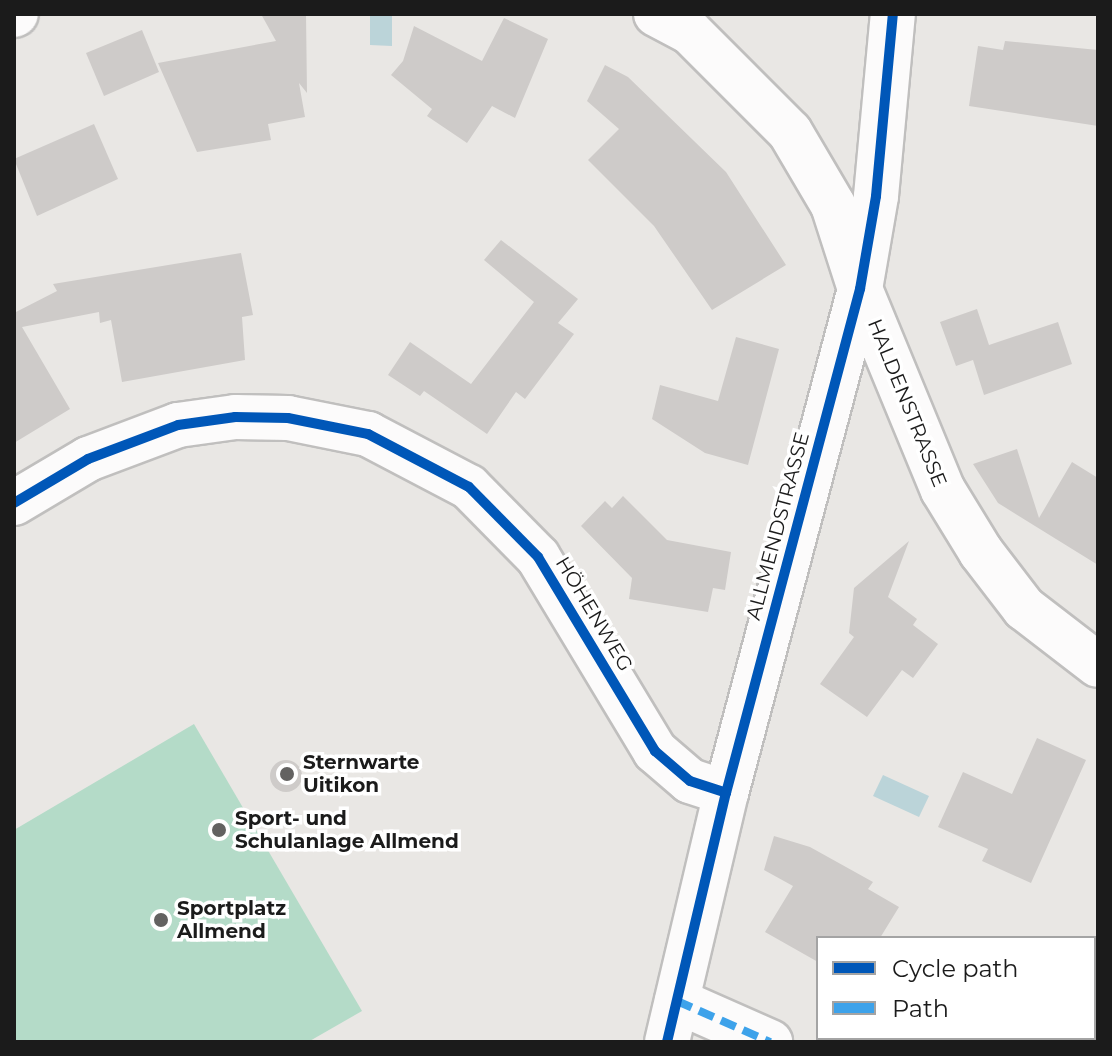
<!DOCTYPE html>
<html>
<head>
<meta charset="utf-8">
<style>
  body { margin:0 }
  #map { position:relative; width:1112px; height:1056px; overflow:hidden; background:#e9e7e4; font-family:Montserrat,sans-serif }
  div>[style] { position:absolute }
  .pitch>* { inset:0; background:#b4dbc8 }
  .water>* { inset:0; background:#bbd4d9 }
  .building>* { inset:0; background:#cecbc9 }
  .round { border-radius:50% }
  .roads { filter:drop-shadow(2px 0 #c0bfbe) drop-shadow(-2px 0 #c0bfbe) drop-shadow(0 2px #c0bfbe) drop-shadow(0 -2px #c0bfbe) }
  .minor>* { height:44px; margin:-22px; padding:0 22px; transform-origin:22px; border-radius:22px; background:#fcfbfb }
  .quiet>* { height:8px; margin-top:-4px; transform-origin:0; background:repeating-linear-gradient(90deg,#3da2ea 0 16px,transparent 0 24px) }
  .cycleway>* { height:10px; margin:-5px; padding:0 5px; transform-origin:5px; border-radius:5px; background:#0057b8 }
  .dots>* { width:22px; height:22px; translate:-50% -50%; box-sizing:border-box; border:4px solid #fff; border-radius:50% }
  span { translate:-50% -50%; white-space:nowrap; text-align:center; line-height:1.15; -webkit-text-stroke:7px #fff; paint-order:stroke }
  .street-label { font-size:20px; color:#1b1b1b }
  .poi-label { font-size:20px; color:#1b1b1b; font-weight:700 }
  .left { translate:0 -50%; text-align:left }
  .frame { position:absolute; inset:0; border:16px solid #1b1b1b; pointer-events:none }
  .legend { position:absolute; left:816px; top:936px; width:280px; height:104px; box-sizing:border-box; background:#fff; border:2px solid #a4a4a4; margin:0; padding:10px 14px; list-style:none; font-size:24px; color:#1b1b1b }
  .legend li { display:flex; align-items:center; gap:16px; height:40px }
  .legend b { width:40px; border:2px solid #a4a4a4 }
</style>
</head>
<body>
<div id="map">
  <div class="pitch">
    <div style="clip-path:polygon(194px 724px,362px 1011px,308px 1042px,14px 1042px,14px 830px)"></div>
  </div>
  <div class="water">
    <div style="clip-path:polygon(370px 14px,392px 14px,392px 46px,370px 45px)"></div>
    <div style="clip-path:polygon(883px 775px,929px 796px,919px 817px,873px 796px)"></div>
  </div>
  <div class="building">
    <div style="clip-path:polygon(261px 14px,306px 14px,307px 93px,299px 83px,305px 117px,268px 124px,271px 140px,197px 152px,158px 63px,276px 41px)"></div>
    <div style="clip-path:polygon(504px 18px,548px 39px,515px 118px,492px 106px,467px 143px,427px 116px,432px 109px,391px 75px,403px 61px,414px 26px,482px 61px)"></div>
    <div style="clip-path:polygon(142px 30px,159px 72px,104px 96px,86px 53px)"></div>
    <div style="clip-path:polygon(1005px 41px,1098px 50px,1098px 126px,969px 106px,978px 46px,1003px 50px)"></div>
    <div style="clip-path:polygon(605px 65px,628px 77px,726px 172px,786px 265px,712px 310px,654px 226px,588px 160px,619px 129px,587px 101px)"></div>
    <div style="clip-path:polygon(94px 124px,118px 179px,37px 216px,14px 159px)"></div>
    <div style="clip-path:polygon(501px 240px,578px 299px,558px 323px,574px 334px,525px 399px,516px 392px,487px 434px,424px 391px,420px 396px,388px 375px,410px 342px,471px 384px,534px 302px,484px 260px)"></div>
    <div style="clip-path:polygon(241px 253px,253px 315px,242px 317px,245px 360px,122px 382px,111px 320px,100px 323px,99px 312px,22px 327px,70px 409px,14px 443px,14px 313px,57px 291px,53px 284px)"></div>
    <div style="clip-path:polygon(977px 309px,989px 345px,1058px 322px,1072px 364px,984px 395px,973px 360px,956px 366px,940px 322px)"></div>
    <div style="clip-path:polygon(736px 337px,779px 349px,748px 465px,705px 453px,652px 419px,660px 385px,718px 401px)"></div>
    <div style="clip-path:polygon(1017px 449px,1039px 518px,1072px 462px,1098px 478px,1098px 565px,998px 503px,973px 464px)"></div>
    <div style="clip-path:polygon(623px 496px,667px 540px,731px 552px,725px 590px,713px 588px,708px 612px,629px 599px,632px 578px,581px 526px,605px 501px,612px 508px)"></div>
    <div style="clip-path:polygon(909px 541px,888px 597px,917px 619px,913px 625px,938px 644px,913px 678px,902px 670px,867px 717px,820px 684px,854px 637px,849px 633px,854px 588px)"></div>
    <div style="clip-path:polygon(1037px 738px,1086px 760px,1031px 883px,982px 861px,988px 849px,938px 827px,963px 772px,1012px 794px)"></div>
    <div class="round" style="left:270px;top:760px;width:32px;height:32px"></div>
    <div style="clip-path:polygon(774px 836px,810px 847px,873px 882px,868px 889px,899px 907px,880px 938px,818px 938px,818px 962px,765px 932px,793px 886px,764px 870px)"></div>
  </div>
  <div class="roads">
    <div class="minor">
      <div style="left:656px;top:14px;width:38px;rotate:28deg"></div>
      <div style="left:690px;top:32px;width:141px;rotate:45deg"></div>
      <div style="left:790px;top:132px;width:85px;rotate:59.5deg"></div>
      <div style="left:833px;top:205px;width:88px;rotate:72.2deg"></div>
      <div style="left:860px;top:289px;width:217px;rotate:67.6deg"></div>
      <div style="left:943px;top:490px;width:73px;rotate:58.5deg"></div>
      <div style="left:981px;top:552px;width:71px;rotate:52.5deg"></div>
      <div style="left:1024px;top:608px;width:93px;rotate:37.6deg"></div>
      <div style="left:14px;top:15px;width:2px;rotate:-27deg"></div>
      <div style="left:14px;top:503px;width:86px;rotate:-30.7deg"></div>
      <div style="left:88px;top:459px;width:96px;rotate:-20.7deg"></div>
      <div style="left:178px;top:425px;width:58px;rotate:-8deg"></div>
      <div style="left:235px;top:417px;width:53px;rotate:1.1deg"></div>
      <div style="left:288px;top:418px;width:82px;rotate:11.3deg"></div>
      <div style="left:368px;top:434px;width:114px;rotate:27.7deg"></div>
      <div style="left:469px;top:487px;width:98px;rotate:45.4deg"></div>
      <div style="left:538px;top:557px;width:227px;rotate:58.9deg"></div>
      <div style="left:655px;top:751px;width:46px;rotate:40.6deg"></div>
      <div style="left:690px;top:781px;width:38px;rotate:18deg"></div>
      <div style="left:677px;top:1001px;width:102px;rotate:23.8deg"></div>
      <div style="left:667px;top:1042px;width:256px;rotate:-76.7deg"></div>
      <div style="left:726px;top:793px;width:522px;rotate:-75.11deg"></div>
      <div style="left:860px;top:289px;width:94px;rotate:-80.2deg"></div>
      <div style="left:876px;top:196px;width:183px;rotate:-84.7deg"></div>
    </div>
  </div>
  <div class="quiet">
    <div style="left:677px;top:1001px;width:102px;rotate:23.8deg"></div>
  </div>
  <div class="cycleway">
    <div style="left:14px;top:503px;width:86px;rotate:-30.7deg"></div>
    <div style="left:88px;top:459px;width:96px;rotate:-20.7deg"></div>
    <div style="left:178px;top:425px;width:58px;rotate:-8deg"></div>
    <div style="left:235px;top:417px;width:53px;rotate:1.1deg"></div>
    <div style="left:288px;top:418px;width:82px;rotate:11.3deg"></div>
    <div style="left:368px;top:434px;width:114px;rotate:27.7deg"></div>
    <div style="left:469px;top:487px;width:98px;rotate:45.4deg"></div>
    <div style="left:538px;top:557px;width:227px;rotate:58.9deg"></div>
    <div style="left:655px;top:751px;width:46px;rotate:40.6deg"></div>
    <div style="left:690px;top:781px;width:38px;rotate:18deg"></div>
    <div style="left:667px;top:1042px;width:256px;rotate:-76.7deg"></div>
    <div style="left:726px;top:793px;width:522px;rotate:-75.11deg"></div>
    <div style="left:860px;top:289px;width:94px;rotate:-80.2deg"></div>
    <div style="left:876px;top:196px;width:183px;rotate:-84.7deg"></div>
  </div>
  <div class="dots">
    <div style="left:287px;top:774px;background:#636261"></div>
    <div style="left:219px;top:830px;background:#636261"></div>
    <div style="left:161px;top:920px;background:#636261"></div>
  </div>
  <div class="street-label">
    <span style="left:907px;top:403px;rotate:68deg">HALDENSTRASSE</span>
    <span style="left:778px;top:526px;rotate:-75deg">ALLMENDSTRASSE</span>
    <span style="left:594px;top:614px;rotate:59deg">HÖHENWEG</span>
  </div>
  <div class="poi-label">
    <span class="left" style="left:303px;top:774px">Sternwarte<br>Uitikon</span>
    <span class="left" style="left:235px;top:830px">Sport- und<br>Schulanlage Allmend</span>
    <span class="left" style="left:177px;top:920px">Sportplatz<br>Allmend</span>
  </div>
  <div class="frame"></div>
  <ul class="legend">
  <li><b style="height:10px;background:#0057b8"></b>Cycle path</li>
  <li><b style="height:10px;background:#3da2ea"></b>Path</li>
  </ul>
</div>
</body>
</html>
